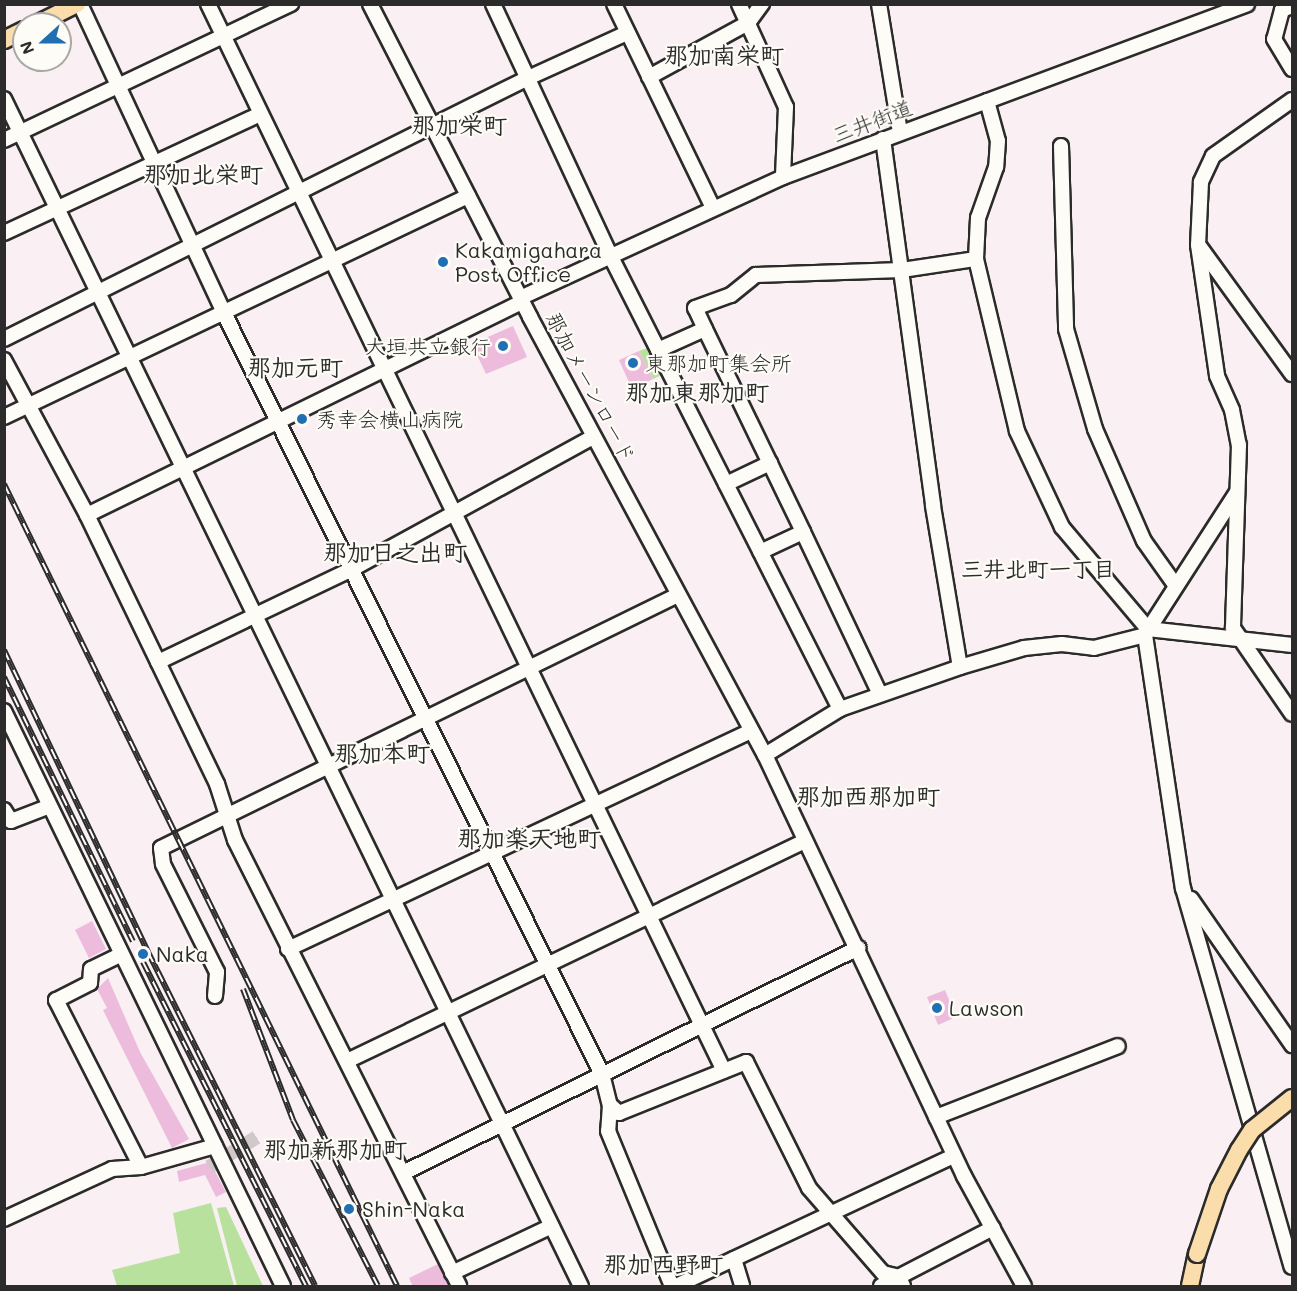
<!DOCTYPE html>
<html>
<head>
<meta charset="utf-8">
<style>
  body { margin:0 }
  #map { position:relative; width:1297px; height:1291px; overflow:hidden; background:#faeff2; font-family:Mali,"Klee One",sans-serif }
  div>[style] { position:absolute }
  .green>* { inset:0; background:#b8e19d }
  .building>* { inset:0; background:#edbcdc }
  .minor-tunnel>* { height:14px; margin-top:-7px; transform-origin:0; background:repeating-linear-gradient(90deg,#d1c8ca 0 14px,transparent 0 21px) }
  .roads { filter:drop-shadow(2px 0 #2b2b2b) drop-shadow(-2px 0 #2b2b2b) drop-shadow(0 2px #2b2b2b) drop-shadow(0 -2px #2b2b2b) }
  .minor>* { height:14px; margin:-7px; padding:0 7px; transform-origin:7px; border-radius:7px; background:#fdfcf7 }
  .major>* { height:16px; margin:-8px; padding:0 8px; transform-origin:8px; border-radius:8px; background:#faddab }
  .rail>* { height:6px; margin-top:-3px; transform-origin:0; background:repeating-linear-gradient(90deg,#fdfcf7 0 11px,#2b2b2b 0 22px); box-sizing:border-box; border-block:2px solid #2b2b2b }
  .bridges { filter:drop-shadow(2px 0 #2b2b2b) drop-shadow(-2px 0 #2b2b2b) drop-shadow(0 2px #2b2b2b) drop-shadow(0 -2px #2b2b2b) }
  .major-bridge>* { height:16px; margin:-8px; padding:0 8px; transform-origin:8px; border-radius:8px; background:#faddab }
  .dots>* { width:16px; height:16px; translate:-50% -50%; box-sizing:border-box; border:3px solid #fdfcf7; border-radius:50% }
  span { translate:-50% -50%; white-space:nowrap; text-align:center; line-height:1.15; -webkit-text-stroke:4.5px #fdfcf7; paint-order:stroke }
  .street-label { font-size:21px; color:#2b2b2b }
  .poi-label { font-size:21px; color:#2b2b2b }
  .left { translate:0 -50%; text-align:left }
  .right { translate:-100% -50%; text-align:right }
  .neighbourhood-label { font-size:22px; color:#2b2b2b; font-weight:700 }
  .quarter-label { font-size:24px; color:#2b2b2b; font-weight:700 }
  .frame { position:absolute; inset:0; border:6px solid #2b2b2b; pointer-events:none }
  .north { position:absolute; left:12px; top:12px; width:60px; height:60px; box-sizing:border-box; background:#fdfcf7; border:2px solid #a9a8a5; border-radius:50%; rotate:249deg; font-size:16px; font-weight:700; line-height:24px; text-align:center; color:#2b2b2b }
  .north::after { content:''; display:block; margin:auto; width:21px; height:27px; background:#1f6fb2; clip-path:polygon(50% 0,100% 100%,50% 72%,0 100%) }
</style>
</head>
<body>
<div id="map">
  <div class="green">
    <div style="clip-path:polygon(656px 345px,670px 371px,653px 379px,639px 351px)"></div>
    <div style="clip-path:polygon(211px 1203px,234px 1286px,117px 1286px,112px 1270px,180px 1253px,173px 1213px)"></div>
    <div style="clip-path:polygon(226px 1207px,263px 1286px,237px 1286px,217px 1208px)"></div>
  </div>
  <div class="building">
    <div style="clip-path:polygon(513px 326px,527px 357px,486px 374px,472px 344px)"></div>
    <div style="clip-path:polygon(639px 351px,653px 379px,632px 389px,619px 360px)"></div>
    <div style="clip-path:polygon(92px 921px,106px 949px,89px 958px,75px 930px)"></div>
    <div style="clip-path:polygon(108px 978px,140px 1052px,189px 1139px,172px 1148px,103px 1010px,107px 1008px,97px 989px)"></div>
    <div style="clip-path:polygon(945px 990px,956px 1017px,938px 1025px,927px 997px)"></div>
    <div style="clip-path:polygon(210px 1162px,226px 1192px,216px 1197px,205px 1175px,179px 1182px,177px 1171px)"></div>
    <div style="clip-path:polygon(438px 1264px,449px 1287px,413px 1287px,409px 1278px)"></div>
  </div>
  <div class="minor-tunnel">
    <div style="left:209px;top:1167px;width:57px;rotate:-32deg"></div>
  </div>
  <div class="roads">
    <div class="minor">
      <div style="left:80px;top:4px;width:341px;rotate:65deg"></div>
      <div style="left:224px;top:313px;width:850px;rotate:63.59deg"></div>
      <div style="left:602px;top:1074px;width:32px;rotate:76deg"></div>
      <div style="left:610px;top:1105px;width:26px;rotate:94deg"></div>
      <div style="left:608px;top:1131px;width:168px;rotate:67.6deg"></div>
      <div style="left:208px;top:4px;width:1185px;rotate:64.19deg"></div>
      <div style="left:370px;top:4px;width:352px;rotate:62.9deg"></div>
      <div style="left:530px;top:317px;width:497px;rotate:61.8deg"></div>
      <div style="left:765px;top:755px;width:466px;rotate:64.7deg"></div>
      <div style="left:964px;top:1176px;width:125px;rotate:61.4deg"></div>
      <div style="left:493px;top:4px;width:277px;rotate:65deg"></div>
      <div style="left:610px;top:255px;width:509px;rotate:63.13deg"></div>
      <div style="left:614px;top:4px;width:227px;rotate:64.1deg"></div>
      <div style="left:739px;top:4px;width:113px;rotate:65.5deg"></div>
      <div style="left:786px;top:107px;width:70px;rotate:92.5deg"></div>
      <div style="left:879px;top:4px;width:130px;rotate:80.7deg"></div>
      <div style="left:1292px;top:6px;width:11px;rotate:158deg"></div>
      <div style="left:1282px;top:10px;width:30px;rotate:105deg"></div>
      <div style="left:1274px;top:39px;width:35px;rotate:59deg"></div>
      <div style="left:649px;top:77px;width:113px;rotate:-28.6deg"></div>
      <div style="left:748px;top:23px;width:24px;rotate:-54deg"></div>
      <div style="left:4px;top:99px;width:1320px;rotate:64.08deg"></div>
      <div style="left:1292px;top:100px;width:97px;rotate:144.7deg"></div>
      <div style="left:1213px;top:156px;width:29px;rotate:115deg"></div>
      <div style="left:1201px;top:182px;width:63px;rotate:92.7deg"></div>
      <div style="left:1198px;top:245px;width:132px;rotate:81.7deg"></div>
      <div style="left:1217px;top:376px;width:37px;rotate:66deg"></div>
      <div style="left:1232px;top:410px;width:36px;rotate:79deg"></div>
      <div style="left:1239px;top:445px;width:183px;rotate:91.9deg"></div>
      <div style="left:1233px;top:628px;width:104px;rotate:55.5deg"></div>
      <div style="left:987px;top:101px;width:41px;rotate:74.6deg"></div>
      <div style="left:998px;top:141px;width:26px;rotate:94deg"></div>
      <div style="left:996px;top:167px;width:54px;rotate:109.4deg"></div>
      <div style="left:978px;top:218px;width:41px;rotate:92.8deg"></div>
      <div style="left:976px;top:259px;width:177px;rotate:76.6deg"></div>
      <div style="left:1017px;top:431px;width:106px;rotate:64.9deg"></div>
      <div style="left:1062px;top:527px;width:133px;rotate:49.9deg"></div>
      <div style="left:1148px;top:629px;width:145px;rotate:6.3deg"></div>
      <div style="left:883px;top:139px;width:370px;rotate:82.2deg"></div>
      <div style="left:933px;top:506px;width:163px;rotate:80.5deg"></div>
      <div style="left:4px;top:140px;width:318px;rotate:-25.4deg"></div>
      <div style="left:1061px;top:146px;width:183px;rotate:88.4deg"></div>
      <div style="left:1066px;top:329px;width:104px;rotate:73.8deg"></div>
      <div style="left:1095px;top:429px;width:122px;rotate:66.4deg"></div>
      <div style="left:1144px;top:541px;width:55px;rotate:54.6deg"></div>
      <div style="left:4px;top:233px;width:282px;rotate:-24.9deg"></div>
      <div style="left:1200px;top:247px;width:157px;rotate:54.1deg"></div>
      <div style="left:520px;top:298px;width:289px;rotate:-24.7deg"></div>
      <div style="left:783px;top:177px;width:495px;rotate:-20.4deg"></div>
      <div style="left:705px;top:329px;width:225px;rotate:64.2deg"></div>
      <div style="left:803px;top:532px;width:47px;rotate:155.1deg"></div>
      <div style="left:4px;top:339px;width:585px;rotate:-26.48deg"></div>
      <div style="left:528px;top:78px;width:109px;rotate:-24.4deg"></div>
      <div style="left:658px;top:350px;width:51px;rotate:-24.1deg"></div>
      <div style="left:705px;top:329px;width:23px;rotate:-115deg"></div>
      <div style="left:695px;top:308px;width:38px;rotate:-20deg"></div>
      <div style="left:731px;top:295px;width:32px;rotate:-39deg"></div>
      <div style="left:756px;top:275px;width:146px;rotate:-2deg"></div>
      <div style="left:902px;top:270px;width:75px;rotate:-8.5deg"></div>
      <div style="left:4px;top:360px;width:176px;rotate:61.8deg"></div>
      <div style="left:87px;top:515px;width:299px;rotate:64.2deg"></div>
      <div style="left:217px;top:784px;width:59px;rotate:72.2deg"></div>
      <div style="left:235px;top:840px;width:499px;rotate:63.3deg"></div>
      <div style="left:4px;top:417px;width:514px;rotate:-25.47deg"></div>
      <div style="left:726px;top:484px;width:49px;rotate:-25.5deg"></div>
      <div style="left:1237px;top:492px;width:170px;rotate:122.8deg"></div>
      <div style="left:1145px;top:635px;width:256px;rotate:81.5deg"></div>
      <div style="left:1183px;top:888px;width:394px;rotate:74deg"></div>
      <div style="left:87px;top:515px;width:484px;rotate:-26.1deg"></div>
      <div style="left:803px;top:532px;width:179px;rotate:64.6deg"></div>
      <div style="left:158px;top:662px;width:215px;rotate:-25.6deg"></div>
      <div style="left:352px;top:569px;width:275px;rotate:-28.7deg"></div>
      <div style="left:4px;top:711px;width:639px;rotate:64.12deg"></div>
      <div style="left:765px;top:755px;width:88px;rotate:-31.5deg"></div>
      <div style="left:840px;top:709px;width:127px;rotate:-19.3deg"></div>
      <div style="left:960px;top:667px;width:67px;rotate:-16.5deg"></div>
      <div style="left:1024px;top:648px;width:38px;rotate:-6deg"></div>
      <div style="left:1062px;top:644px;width:32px;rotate:7deg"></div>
      <div style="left:1094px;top:648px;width:53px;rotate:-14.3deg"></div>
      <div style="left:4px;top:810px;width:13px;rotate:58deg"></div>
      <div style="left:11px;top:821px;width:39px;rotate:-21deg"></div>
      <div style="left:1191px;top:899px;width:178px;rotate:55.3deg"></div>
      <div style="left:288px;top:949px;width:512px;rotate:-25.21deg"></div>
      <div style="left:120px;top:955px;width:32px;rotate:154deg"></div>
      <div style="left:91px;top:969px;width:14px;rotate:94deg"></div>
      <div style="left:90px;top:983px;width:38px;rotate:153deg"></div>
      <div style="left:56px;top:1000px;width:187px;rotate:63deg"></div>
      <div style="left:215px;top:996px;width:24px;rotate:-85deg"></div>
      <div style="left:217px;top:972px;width:121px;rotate:-116.6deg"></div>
      <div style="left:163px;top:864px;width:16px;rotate:-97deg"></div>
      <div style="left:161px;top:848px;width:576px;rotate:-26.08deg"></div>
      <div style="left:347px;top:1061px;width:508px;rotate:-25.66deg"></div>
      <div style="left:610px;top:1105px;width:12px;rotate:42deg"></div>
      <div style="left:619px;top:1113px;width:137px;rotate:-21.9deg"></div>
      <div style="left:746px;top:1062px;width:141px;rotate:63.4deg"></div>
      <div style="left:809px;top:1188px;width:113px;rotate:49deg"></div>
      <div style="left:883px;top:1273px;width:16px;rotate:14deg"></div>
      <div style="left:899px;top:1277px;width:10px;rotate:66deg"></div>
      <div style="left:936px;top:1117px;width:195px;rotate:-21.3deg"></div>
      <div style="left:403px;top:1173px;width:508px;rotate:-26.31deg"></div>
      <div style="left:4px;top:1219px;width:119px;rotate:-24.8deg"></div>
      <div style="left:112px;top:1169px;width:29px;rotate:-4deg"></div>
      <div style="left:141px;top:1167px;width:77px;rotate:-15.8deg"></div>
      <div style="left:734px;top:1259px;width:28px;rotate:73deg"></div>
      <div style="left:452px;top:1273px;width:110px;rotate:-25.2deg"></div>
      <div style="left:676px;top:1286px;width:307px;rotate:-25.1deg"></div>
      <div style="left:881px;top:1286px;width:126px;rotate:-27.4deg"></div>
    </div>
    <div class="major">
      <div style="left:37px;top:24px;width:45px;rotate:-26.6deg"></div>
      <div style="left:4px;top:40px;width:22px;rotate:-27deg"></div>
      <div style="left:1190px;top:1286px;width:33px;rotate:-78deg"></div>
    </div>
  </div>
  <div class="rail">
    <div style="left:4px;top:484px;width:893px;rotate:63.89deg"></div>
    <div style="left:4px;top:650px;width:335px;rotate:64.5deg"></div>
    <div style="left:148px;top:952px;width:373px;rotate:63.4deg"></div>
    <div style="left:4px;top:677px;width:294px;rotate:64deg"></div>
    <div style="left:143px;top:962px;width:363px;rotate:63.3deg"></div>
    <div style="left:243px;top:989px;width:140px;rotate:69.1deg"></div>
    <div style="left:293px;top:1120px;width:186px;rotate:62.9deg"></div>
  </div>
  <div class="bridges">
    <div class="major-bridge">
      <div style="left:1197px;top:1254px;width:69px;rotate:-71.3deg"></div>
      <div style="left:1219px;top:1189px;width:44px;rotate:-62.9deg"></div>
      <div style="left:1239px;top:1150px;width:24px;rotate:-57deg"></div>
      <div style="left:1252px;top:1130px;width:51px;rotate:-38.7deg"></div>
    </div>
  </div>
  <div class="dots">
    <div style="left:443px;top:262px;background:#1f6fb2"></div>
    <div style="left:503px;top:346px;background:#1f6fb2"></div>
    <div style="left:633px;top:363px;background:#1f6fb2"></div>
    <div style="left:302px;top:419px;background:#1f6fb2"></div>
    <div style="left:143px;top:954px;background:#1f6fb2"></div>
    <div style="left:937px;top:1008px;background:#1f6fb2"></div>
    <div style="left:349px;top:1209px;background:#1f6fb2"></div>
  </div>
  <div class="street-label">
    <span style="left:872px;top:121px;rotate:-21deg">三井街道</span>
    <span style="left:591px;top:387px;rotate:62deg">那加メーンロード</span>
  </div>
  <div class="poi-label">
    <span class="left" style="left:455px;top:262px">Kakamigahara<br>Post Office</span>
    <span class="right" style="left:491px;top:346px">大垣共立銀行</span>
    <span class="left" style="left:645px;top:363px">東那加町集会所</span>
    <span class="left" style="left:316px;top:419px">秀幸会横山病院</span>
    <span class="left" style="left:156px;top:954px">Naka</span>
    <span class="left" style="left:949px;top:1008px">Lawson</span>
    <span class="left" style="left:362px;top:1209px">Shin-Naka</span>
  </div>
  <div class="neighbourhood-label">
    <span style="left:1038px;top:569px">三井北町一丁目</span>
  </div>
  <div class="quarter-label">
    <span style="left:724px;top:55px">那加南栄町</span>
    <span style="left:459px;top:125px">那加栄町</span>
    <span style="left:203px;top:174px">那加北栄町</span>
    <span style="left:295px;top:367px">那加元町</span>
    <span style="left:697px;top:392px">那加東那加町</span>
    <span style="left:395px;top:552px">那加日之出町</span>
    <span style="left:382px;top:753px">那加本町</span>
    <span style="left:868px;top:796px">那加西那加町</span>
    <span style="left:529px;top:838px">那加楽天地町</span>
    <span style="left:335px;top:1149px">那加新那加町</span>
    <span style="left:663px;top:1264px">那加西野町</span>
  </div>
  <div class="frame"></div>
  <div class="north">N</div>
</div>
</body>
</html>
